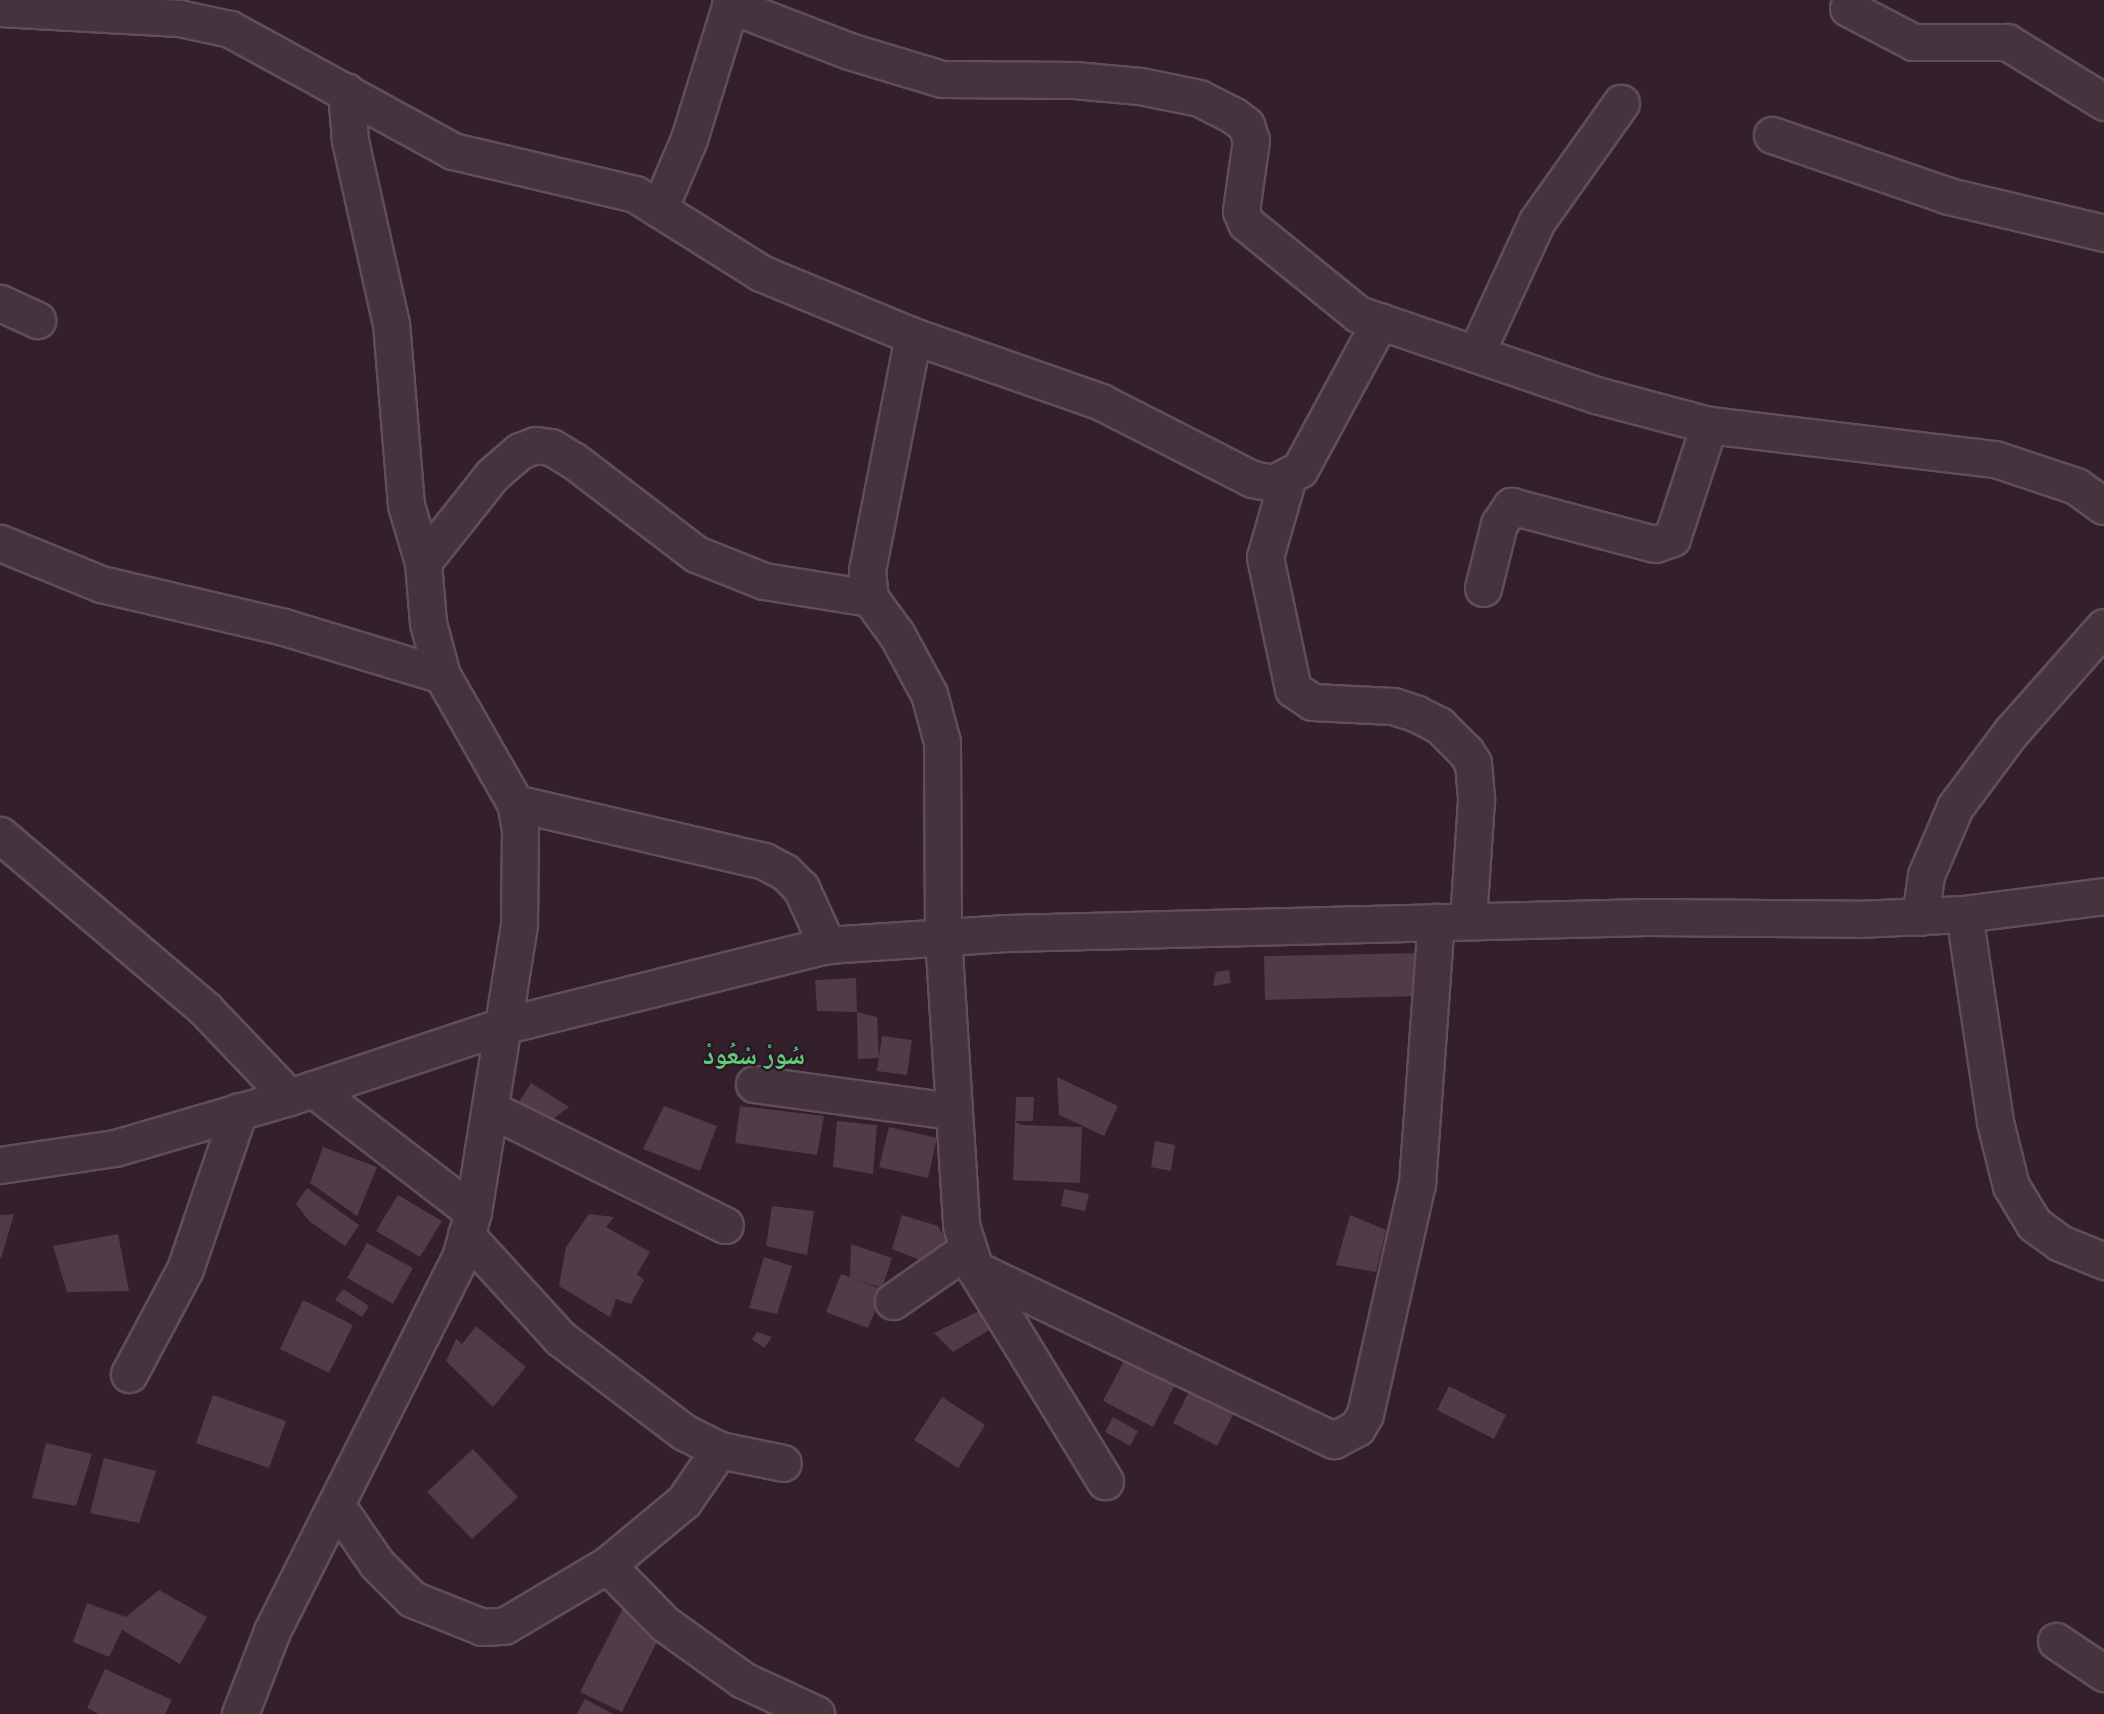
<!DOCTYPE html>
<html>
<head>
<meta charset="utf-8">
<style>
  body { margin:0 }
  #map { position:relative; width:2104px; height:1714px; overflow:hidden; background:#34202c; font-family:"Work Sans","Noto Naskh Arabic",sans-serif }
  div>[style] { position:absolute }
  .building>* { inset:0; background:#523a48 }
  .roads { filter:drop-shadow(2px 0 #604e59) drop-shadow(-2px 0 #604e59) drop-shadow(0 2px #604e59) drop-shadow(0 -2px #604e59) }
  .minor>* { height:35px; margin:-17.5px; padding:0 17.5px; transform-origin:17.5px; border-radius:17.5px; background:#45333e }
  span { translate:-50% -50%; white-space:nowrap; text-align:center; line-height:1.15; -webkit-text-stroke:5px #291923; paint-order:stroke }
  .district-label { font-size:26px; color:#60ca7a; font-weight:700 }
</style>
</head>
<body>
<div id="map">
  <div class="building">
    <div style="clip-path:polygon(1421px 953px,1422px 996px,1265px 1000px,1264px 956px)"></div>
    <div style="clip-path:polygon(1229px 970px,1231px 983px,1213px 986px,1216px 972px)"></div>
    <div style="clip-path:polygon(856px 978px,857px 1012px,877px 1017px,879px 1058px,858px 1059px,857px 1012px,817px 1011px,815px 980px)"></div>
    <div style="clip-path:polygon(882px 1036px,912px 1040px,907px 1075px,877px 1071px)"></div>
    <div style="clip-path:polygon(1057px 1077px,1118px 1106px,1104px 1136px,1059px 1115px)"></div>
    <div style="clip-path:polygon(531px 1083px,569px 1107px,549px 1122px,516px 1107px)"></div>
    <div style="clip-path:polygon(1016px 1097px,1034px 1097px,1033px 1121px,1015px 1121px,1021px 1125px,1082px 1127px,1080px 1183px,1013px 1180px)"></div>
    <div style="clip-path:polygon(664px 1106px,717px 1126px,700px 1171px,643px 1149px)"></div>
    <div style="clip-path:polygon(740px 1106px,824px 1116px,817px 1155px,735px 1143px)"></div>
    <div style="clip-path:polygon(837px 1121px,877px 1125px,873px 1174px,833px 1167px)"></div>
    <div style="clip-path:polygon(889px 1127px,937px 1138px,928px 1178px,879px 1167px)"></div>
    <div style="clip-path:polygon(1155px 1141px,1175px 1145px,1171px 1171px,1151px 1167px)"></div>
    <div style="clip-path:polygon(323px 1147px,377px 1167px,357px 1216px,310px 1183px)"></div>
    <div style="clip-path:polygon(307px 1188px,359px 1225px,345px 1246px,309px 1221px,296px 1204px)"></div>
    <div style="clip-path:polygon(1064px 1189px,1089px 1194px,1085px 1211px,1061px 1206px)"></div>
    <div style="clip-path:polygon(398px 1195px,442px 1221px,420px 1257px,376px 1231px)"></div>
    <div style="clip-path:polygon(772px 1206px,814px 1211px,807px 1255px,766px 1246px)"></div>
    <div style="clip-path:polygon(14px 1214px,1px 1259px,0 1258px,0 1215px)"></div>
    <div style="clip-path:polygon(589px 1214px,614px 1217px,606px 1227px,650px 1252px,637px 1274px,644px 1280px,631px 1304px,616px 1299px,610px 1317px,559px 1286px,566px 1247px)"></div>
    <div style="clip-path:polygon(902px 1215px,938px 1226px,953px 1251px,927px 1263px,892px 1249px)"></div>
    <div style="clip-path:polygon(1350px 1215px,1386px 1230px,1376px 1272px,1336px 1265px)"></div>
    <div style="clip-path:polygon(118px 1234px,129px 1291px,67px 1292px,53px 1246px)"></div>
    <div style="clip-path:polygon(367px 1243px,413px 1268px,393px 1304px,347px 1278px)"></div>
    <div style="clip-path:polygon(851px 1244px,892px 1258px,882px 1288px,854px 1279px,884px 1290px,868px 1328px,826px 1312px,841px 1274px,850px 1277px)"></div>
    <div style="clip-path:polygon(764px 1257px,792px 1266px,777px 1314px,749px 1308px)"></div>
    <div style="clip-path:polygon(343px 1289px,369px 1306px,362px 1317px,335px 1300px)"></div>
    <div style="clip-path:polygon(303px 1300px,353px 1325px,329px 1373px,280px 1349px)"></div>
    <div style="clip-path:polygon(979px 1311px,989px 1330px,953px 1352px,934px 1333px)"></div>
    <div style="clip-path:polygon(476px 1326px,526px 1367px,493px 1407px,446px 1361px,456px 1339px,462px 1344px)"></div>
    <div style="clip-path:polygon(757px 1332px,772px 1337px,764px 1348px,752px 1339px)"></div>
    <div style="clip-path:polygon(1126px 1357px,1176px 1383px,1153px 1427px,1103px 1401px)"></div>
    <div style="clip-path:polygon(1192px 1386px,1236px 1409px,1217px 1446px,1173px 1423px)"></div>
    <div style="clip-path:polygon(1449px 1386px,1506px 1415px,1494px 1439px,1437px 1410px)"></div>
    <div style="clip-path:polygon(213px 1395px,286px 1421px,269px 1468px,196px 1443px)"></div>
    <div style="clip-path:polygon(942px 1397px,985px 1425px,958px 1468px,914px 1440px)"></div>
    <div style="clip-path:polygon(1113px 1417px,1138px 1431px,1130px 1446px,1105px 1432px)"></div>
    <div style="clip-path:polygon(46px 1443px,92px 1454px,76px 1506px,32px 1498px)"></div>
    <div style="clip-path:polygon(473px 1449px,518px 1497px,472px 1539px,427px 1492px)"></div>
    <div style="clip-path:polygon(104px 1458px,156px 1471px,139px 1523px,90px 1513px)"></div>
    <div style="clip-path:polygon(159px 1590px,207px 1617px,180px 1664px,122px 1630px,109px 1657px,73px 1642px,87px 1603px,126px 1617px)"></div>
    <div style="clip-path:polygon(623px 1608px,664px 1628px,622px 1712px,580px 1692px)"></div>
    <div style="clip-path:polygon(105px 1669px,172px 1700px,165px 1714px,99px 1714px,87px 1708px)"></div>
    <div style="clip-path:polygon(585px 1699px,613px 1714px,577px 1714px)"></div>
  </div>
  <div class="roads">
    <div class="minor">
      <div style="left:730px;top:5px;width:128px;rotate:21.1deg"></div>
      <div style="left:849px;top:51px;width:97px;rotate:16.8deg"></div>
      <div style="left:942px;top:79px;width:132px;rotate:0.4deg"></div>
      <div style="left:1074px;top:80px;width:66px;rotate:5.2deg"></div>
      <div style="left:1140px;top:86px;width:60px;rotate:11.5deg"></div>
      <div style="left:1199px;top:98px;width:38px;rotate:27deg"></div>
      <div style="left:1233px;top:115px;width:16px;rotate:38deg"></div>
      <div style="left:1246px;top:125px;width:16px;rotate:72deg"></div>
      <div style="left:1251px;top:140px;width:72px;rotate:98deg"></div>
      <div style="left:1241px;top:211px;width:13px;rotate:67deg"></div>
      <div style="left:1246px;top:223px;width:144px;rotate:39.1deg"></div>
      <div style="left:1358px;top:314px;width:251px;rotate:18.8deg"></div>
      <div style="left:1596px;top:395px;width:117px;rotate:14.9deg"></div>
      <div style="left:1709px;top:425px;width:288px;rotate:6.8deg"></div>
      <div style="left:1995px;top:459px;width:85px;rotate:18.4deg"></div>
      <div style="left:2076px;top:486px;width:34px;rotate:36deg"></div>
      <div style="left:0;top:8px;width:179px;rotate:3.2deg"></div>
      <div style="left:179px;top:18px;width:52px;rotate:12.2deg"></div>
      <div style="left:230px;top:29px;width:254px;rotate:28.7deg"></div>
      <div style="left:453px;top:151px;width:187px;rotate:13.3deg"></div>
      <div style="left:635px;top:194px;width:149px;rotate:32.1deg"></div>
      <div style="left:761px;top:273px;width:165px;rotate:22.5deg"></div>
      <div style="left:913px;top:336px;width:199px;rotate:19.3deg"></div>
      <div style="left:1101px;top:402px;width:169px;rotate:27deg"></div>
      <div style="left:1252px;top:479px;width:21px;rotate:11deg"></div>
      <div style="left:1273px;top:483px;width:30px;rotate:-27deg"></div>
      <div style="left:1300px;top:469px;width:168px;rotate:-61.6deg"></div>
      <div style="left:1848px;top:8px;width:73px;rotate:27.6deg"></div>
      <div style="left:1913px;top:42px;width:94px"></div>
      <div style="left:2007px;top:42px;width:114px;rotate:31.7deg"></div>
      <div style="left:1772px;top:135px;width:187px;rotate:19deg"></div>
      <div style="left:1949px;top:196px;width:159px;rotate:13.4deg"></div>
      <div style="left:659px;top:209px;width:76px;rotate:-66.8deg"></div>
      <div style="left:689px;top:139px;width:145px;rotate:-72.8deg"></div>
      <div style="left:0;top:303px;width:41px;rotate:24.7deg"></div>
      <div style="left:913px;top:336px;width:238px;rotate:101.1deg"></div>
      <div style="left:867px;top:570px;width:28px;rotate:84deg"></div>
      <div style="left:870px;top:598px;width:46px;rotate:53.9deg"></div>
      <div style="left:897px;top:635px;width:67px;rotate:61.5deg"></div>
      <div style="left:929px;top:694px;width:50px;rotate:74.8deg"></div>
      <div style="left:942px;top:742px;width:194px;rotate:89.7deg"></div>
      <div style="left:943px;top:936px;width:290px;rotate:86.4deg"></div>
      <div style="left:961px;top:1225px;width:46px;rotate:72.3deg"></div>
      <div style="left:975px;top:1269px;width:249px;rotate:58.5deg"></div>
      <div style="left:1476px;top:353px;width:145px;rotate:-65.2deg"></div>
      <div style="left:1537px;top:221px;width:145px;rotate:-54.6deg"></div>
      <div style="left:1288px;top:477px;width:83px;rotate:106deg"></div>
      <div style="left:1265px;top:557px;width:135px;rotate:78deg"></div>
      <div style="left:1293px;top:689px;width:23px;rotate:34deg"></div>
      <div style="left:1312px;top:702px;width:81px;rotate:2.8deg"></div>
      <div style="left:1393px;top:706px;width:25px;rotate:18deg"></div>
      <div style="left:1417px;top:714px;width:25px;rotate:27deg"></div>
      <div style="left:1439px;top:725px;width:38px;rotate:45deg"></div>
      <div style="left:1466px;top:752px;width:13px;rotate:58deg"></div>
      <div style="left:1473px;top:763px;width:37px;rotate:85deg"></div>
      <div style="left:1476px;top:800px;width:121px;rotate:93.8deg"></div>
      <div style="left:0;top:543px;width:109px;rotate:22.1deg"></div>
      <div style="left:101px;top:584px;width:188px;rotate:13.2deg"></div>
      <div style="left:284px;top:627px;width:165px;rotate:16.9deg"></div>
      <div style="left:423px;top:562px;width:111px;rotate:-51.6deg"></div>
      <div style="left:492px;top:475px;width:37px;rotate:-41deg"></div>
      <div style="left:520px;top:451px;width:17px;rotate:-21deg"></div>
      <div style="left:536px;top:445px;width:15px;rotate:8deg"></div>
      <div style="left:551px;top:447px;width:26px;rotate:31deg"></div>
      <div style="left:573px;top:460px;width:155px;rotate:37.4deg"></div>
      <div style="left:696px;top:554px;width:73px;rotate:21.7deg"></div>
      <div style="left:764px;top:581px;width:107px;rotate:9.1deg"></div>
      <div style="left:1483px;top:588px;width:66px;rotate:-76deg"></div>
      <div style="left:1499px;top:524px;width:22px;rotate:-56deg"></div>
      <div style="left:1511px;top:506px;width:149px;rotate:14.8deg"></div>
      <div style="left:1655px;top:544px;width:18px;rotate:-19deg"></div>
      <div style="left:1672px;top:538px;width:119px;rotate:-71.9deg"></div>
      <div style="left:515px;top:803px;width:256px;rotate:13.1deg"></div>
      <div style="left:764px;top:861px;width:24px;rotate:28deg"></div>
      <div style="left:785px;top:872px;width:23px;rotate:45deg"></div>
      <div style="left:801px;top:888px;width:63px;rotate:65.5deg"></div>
      <div style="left:0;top:835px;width:270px;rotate:40.3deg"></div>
      <div style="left:206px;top:1010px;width:120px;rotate:46.3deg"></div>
      <div style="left:1964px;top:914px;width:210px;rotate:81.5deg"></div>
      <div style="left:1995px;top:1122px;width:66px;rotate:76deg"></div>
      <div style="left:2011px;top:1186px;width:44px;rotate:58.8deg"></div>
      <div style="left:2034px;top:1224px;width:32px;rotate:36deg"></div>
      <div style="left:2060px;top:1243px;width:48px;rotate:22.2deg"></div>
      <div style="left:1920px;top:917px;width:42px;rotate:-81.9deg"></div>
      <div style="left:1926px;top:875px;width:74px;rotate:-66.9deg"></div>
      <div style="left:1955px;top:807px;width:94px;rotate:-53.3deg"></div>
      <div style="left:2011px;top:732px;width:140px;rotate:-48.5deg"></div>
      <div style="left:754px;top:1084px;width:198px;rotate:7.8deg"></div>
      <div style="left:313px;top:1089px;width:202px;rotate:37.6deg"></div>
      <div style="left:490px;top:1109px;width:262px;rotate:26.3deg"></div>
      <div style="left:0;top:1165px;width:116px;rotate:-8.4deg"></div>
      <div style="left:115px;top:1148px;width:181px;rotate:-16.3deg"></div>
      <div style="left:289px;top:1097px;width:225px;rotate:-18.4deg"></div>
      <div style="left:502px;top:1026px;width:335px;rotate:-14deg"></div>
      <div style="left:827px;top:945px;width:180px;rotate:-3.8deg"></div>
      <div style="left:1007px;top:933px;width:640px;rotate:-1.43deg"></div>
      <div style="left:1647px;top:917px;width:211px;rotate:0.5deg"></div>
      <div style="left:1858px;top:919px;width:106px;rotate:-2.7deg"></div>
      <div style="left:1964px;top:914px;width:141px;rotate:-7.3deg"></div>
      <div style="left:466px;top:1235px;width:139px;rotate:47.6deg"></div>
      <div style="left:560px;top:1338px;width:156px;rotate:37.2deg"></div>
      <div style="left:684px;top:1432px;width:39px;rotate:27deg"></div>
      <div style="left:719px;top:1450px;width:65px;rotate:11.5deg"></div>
      <div style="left:975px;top:1269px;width:398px;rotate:25.5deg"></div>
      <div style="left:1334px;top:1440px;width:26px;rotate:-28deg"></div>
      <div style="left:1357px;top:1428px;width:16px;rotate:-60deg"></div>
      <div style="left:1365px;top:1414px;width:236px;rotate:-77.3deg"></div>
      <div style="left:1417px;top:1184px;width:263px;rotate:-85.9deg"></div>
      <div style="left:893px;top:1301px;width:89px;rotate:-34.9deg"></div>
      <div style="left:129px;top:1374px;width:119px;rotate:-61.9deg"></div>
      <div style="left:185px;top:1269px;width:167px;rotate:-71.1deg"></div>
      <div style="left:337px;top:1506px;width:70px;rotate:55.4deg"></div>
      <div style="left:377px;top:1564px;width:49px;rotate:45deg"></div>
      <div style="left:412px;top:1599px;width:75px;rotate:21.8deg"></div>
      <div style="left:482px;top:1627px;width:22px;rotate:-3deg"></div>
      <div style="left:504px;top:1626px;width:120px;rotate:-30.6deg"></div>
      <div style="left:607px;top:1565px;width:100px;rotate:-39.7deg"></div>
      <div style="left:684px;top:1501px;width:62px;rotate:-55.5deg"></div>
      <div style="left:607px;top:1565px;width:83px;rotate:45.5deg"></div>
      <div style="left:665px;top:1624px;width:96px;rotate:35.7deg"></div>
      <div style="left:743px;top:1680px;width:81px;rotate:25deg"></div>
      <div style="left:2056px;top:1641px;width:58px;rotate:33.7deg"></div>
      <div style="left:240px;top:1714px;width:89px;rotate:-68.9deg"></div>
      <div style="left:272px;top:1631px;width:419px;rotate:-63.3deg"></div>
      <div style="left:460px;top:1257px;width:47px;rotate:-73.9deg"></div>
      <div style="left:473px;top:1212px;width:292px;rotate:-80.9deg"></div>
      <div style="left:519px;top:924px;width:94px;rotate:-89.4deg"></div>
      <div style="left:520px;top:830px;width:27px;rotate:-100deg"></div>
      <div style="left:515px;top:803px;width:147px;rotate:-119.7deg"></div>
      <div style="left:442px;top:675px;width:54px;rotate:-105.1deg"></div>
      <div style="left:428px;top:623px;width:61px;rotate:-94.7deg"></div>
      <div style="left:423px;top:562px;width:59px;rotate:-106.6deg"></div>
      <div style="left:406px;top:505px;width:182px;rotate:-94.7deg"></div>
      <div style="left:391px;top:324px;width:189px;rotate:-102.6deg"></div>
      <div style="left:350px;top:140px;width:49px;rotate:-94.7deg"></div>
    </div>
  </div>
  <div class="district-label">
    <span style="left:754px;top:1056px">سُورْ سْعُودْ</span>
  </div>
</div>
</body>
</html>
